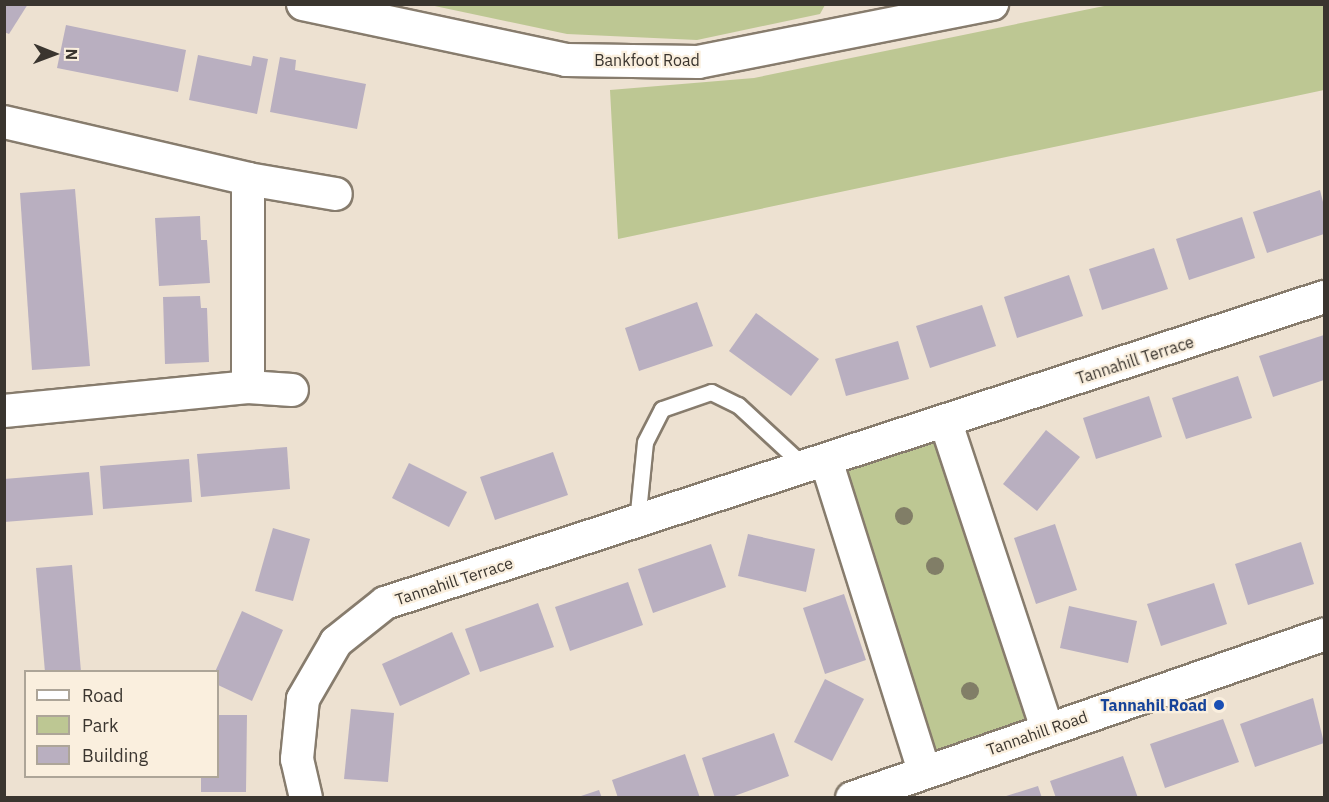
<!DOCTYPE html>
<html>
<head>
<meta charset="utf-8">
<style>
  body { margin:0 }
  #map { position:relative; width:1329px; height:802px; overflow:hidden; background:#ede1d1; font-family:"IBM Plex Sans",sans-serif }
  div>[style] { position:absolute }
  .green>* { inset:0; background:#bdc793 }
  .building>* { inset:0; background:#b9afc0 }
  .roads { filter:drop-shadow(2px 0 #877c6d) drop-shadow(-2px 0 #877c6d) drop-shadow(0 2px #877c6d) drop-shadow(0 -2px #877c6d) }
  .lane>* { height:15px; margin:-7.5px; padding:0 7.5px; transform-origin:7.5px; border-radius:7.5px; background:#fff }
  .street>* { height:32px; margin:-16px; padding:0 16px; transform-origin:16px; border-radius:16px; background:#fff }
  .trees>* { width:18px; height:18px; margin:-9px; border-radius:50%; background:#817e67 }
  .dots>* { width:16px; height:16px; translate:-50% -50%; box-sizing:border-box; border:3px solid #faefde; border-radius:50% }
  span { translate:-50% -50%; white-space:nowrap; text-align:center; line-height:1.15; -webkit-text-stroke:4.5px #faefde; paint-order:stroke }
  .street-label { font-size:16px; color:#3a352f }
  .transit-label { font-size:16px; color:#164399; font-weight:700 }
  .right { translate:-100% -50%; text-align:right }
  .frame { position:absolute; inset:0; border:6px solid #3a352f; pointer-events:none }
  .legend { position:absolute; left:24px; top:670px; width:195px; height:108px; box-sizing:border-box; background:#faefde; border:2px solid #ada598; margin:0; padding:8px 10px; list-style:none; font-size:18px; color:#3a352f }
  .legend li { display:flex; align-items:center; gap:12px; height:30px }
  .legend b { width:30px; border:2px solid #ada598 }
  .north { position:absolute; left:24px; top:24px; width:60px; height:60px; -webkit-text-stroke:4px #faefde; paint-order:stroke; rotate:91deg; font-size:16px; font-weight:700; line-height:24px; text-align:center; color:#3a352f }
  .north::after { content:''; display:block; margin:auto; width:21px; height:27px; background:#3a352f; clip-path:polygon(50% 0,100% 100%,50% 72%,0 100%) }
</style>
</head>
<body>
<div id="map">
  <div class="green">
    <div style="clip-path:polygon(430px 5px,825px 5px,820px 14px,697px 40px,567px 34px)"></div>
    <div style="clip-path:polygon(1109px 5px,1324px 5px,1324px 90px,618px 239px,610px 90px,754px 78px)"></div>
    <div style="clip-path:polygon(937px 438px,1032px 720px,932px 756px,839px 469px)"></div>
  </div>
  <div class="building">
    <div style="clip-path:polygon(4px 4px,28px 4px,9px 34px,4px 32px)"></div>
    <div style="clip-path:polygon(66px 25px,186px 50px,178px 92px,57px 68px)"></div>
    <div style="clip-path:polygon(198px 55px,251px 66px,253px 56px,268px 59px,257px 114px,189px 100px)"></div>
    <div style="clip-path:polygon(280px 57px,296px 60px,295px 70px,366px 84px,357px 129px,270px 112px)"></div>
    <div style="clip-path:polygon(75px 189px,90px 366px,32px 370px,20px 193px)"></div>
    <div style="clip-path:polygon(1320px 190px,1324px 206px,1324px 234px,1267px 253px,1253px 212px)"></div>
    <div style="clip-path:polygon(200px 216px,201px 240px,207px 240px,210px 283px,159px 286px,155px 218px)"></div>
    <div style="clip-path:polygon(1242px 217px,1255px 258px,1189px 280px,1176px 239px)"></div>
    <div style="clip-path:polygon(1154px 248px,1168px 289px,1102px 310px,1089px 269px)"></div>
    <div style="clip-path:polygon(1069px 275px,1083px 316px,1017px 338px,1004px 297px)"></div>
    <div style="clip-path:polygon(200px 296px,201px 308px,207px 308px,209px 362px,165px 364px,163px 297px)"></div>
    <div style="clip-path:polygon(697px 302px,713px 346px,639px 371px,625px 328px)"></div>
    <div style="clip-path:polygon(982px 305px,996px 346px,930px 368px,916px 326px)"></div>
    <div style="clip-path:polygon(756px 313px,819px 359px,791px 396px,729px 351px)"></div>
    <div style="clip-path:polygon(1324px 335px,1324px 380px,1273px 397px,1259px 356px)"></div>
    <div style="clip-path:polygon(898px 341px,909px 379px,846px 396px,835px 359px)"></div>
    <div style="clip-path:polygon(1238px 376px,1252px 418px,1186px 439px,1172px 398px)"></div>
    <div style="clip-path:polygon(1149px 396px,1162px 437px,1096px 459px,1083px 418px)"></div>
    <div style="clip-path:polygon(1046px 430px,1080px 457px,1037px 511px,1003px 484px)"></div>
    <div style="clip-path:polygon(287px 447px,290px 489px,201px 497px,197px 454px)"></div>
    <div style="clip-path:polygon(553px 452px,568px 495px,495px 520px,480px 477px)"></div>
    <div style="clip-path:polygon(189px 459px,192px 502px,103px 509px,100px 466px)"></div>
    <div style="clip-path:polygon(409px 463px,467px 492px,449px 527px,392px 498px)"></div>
    <div style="clip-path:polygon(89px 472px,93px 515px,4px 522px,4px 479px)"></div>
    <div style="clip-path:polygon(1055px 524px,1077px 590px,1036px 604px,1014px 538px)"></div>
    <div style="clip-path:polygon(273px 528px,310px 539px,293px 601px,255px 591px)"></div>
    <div style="clip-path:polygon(748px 534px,815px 549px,806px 592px,738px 576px)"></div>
    <div style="clip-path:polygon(1301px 542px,1314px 584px,1248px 605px,1235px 564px)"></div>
    <div style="clip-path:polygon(711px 544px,726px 587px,653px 613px,638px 569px)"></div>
    <div style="clip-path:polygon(72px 565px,81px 672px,45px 672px,36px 568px)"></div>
    <div style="clip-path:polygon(628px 582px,643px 625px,570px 651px,555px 607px)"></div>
    <div style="clip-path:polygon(1214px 583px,1227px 624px,1161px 646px,1147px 604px)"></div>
    <div style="clip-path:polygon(844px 594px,866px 660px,825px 674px,803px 608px)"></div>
    <div style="clip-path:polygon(538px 603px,554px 647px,480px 672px,465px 629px)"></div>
    <div style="clip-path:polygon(1069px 606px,1137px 621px,1128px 663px,1060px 648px)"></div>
    <div style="clip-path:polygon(242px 611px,283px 630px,252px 701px,218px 685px,215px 672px)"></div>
    <div style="clip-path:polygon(452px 632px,470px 674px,400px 706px,382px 664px)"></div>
    <div style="clip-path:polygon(825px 679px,864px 699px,832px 761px,794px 742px)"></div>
    <div style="clip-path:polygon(1313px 698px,1324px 743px,1255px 767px,1240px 724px)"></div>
    <div style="clip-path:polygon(351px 709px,394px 713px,388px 782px,344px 779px)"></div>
    <div style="clip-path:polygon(218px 715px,247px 715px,246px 792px,201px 792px,201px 776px,218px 776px)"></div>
    <div style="clip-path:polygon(1223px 719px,1239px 762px,1165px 788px,1150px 744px)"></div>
    <div style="clip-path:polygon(774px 733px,789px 776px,729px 798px,715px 798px,702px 758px)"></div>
    <div style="clip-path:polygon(685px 754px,700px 798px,618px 798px,612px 780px)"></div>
    <div style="clip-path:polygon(1123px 756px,1138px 798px,1056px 798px,1050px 781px)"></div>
    <div style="clip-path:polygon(1038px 786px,1042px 798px,1003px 798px,1003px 797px)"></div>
    <div style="clip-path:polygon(599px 790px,602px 798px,578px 798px,578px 797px)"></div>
  </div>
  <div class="roads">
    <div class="lane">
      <div style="left:637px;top:522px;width:80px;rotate:-84.3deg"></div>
      <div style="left:645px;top:442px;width:37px;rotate:-63deg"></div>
      <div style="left:662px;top:409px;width:52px;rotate:-19.1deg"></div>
      <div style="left:711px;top:392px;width:30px;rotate:26deg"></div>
      <div style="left:738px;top:405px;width:91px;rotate:42.8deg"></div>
    </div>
    <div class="street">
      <div style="left:303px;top:4px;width:269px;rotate:12deg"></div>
      <div style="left:566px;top:60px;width:132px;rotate:0.9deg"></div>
      <div style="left:698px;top:62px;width:300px;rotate:-11.2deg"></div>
      <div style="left:4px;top:122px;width:251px;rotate:13.1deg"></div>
      <div style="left:248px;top:179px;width:89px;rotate:9.7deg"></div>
      <div style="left:248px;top:179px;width:208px;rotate:90deg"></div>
      <div style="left:4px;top:411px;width:245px;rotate:-5.6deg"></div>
      <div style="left:248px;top:387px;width:44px;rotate:3.9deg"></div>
      <div style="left:946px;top:423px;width:322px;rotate:71.7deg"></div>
      <div style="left:826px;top:460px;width:326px;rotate:72.5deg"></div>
      <div style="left:306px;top:798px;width:40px;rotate:-103deg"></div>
      <div style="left:297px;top:759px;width:60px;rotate:-84.3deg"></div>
      <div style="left:303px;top:699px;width:66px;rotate:-59.9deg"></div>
      <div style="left:336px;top:642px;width:63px;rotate:-38.5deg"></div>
      <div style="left:385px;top:603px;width:988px;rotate:-18.05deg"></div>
      <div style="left:852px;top:798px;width:499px;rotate:-19.1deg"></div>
    </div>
  </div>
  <div class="trees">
    <div style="left:904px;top:516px"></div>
    <div style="left:935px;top:566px"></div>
    <div style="left:970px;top:691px"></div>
  </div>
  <div class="dots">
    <div style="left:1219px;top:705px;background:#1a4fb4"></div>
  </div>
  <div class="street-label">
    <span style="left:647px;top:60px">Bankfoot Road</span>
    <span style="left:1135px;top:360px;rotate:-18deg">Tannahill Terrace</span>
    <span style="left:454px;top:581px;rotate:-18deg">Tannahill Terrace</span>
    <span style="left:1037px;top:733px;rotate:-19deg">Tannahill Road</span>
  </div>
  <div class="transit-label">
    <span class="right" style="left:1207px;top:705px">Tannahil Road</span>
  </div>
  <div class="frame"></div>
  <ul class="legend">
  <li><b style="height:8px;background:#fff"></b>Road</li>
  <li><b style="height:16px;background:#bdc793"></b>Park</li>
  <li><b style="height:16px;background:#b9afc0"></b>Building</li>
  </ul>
  <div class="north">N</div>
</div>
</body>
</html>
